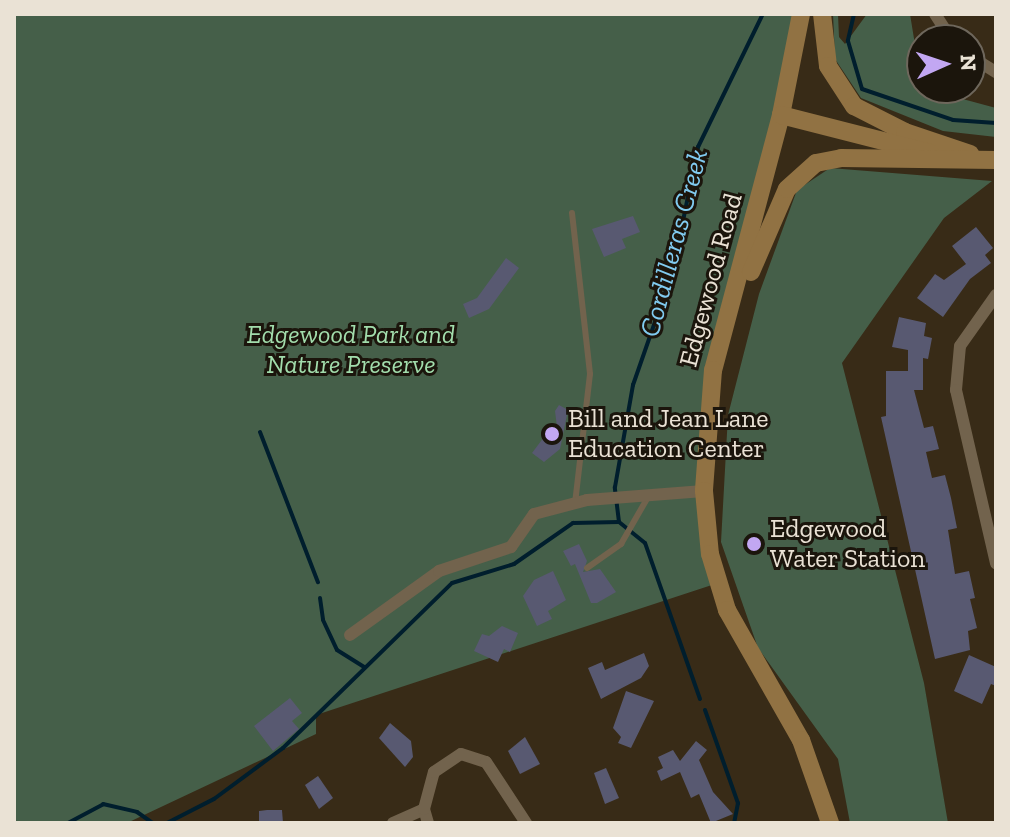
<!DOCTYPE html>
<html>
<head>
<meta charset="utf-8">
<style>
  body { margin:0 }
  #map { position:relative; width:1010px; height:837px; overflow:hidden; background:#382b17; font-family:"Zilla Slab",serif }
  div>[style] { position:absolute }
  .green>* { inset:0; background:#455f49 }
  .stream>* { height:4px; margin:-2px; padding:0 2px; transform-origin:2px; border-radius:2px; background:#001e2d }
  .building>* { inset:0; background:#585971 }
  .lane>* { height:6px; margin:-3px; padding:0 3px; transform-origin:3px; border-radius:3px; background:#72634d }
  .street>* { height:12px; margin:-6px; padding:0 6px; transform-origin:6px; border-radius:6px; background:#72634d }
  .secondary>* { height:18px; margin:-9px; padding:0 9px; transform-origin:9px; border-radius:9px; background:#917243 }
  .dots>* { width:22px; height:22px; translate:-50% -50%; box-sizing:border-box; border:4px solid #1b150c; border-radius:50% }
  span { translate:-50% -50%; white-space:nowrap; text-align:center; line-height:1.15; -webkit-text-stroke:6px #1b150c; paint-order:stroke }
  .street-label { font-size:26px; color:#eae2d5 }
  .park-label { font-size:26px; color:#a2ddac; font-style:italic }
  .poi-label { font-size:26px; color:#eae2d5 }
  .left { translate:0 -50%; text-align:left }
  .water-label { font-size:28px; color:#81cbf0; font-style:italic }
  .frame { position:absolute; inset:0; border:16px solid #eae2d5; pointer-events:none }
  .north { position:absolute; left:906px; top:24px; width:80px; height:80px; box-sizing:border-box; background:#1b150c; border:2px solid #6e675c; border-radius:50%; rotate:87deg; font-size:22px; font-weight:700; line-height:32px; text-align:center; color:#eae2d5 }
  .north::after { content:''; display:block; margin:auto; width:28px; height:36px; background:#c2a7f2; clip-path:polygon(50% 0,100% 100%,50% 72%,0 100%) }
</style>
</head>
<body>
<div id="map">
  <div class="green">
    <div style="clip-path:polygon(14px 14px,801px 14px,707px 408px,718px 583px,316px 715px,316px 734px,127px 823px,14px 823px)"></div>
    <div style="clip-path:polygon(833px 14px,838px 14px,839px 37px,845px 44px,867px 14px,910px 14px,922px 88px,996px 108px,996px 137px,943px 131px,861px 98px,835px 59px)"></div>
    <div style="clip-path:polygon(830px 168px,992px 181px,944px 218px,842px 363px,924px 683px,948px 823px,850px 823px,838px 759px,758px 648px,721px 542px,728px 415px,759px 294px,797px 190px)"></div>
  </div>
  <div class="stream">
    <div style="left:854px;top:14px;width:28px;rotate:103deg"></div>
    <div style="left:848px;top:41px;width:50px;rotate:73.7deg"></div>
    <div style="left:862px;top:89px;width:96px;rotate:18.8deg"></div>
    <div style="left:953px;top:120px;width:43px;rotate:4deg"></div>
    <div style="left:260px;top:432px;width:161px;rotate:68.9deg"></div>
    <div style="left:320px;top:598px;width:22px;rotate:82deg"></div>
    <div style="left:323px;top:620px;width:33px;rotate:65deg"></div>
    <div style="left:337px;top:650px;width:32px;rotate:32deg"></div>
    <div style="left:700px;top:699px;width:165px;rotate:-109.4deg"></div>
    <div style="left:645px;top:543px;width:33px;rotate:-141deg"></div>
    <div style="left:619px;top:522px;width:35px;rotate:-97deg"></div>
    <div style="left:615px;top:487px;width:104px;rotate:-80deg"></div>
    <div style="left:633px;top:385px;width:122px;rotate:-70.8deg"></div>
    <div style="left:673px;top:270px;width:126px;rotate:-78.5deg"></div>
    <div style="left:698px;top:147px;width:148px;rotate:-64deg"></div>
    <div style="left:705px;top:710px;width:99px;rotate:70.5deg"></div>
    <div style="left:738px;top:803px;width:20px;rotate:101deg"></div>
    <div style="left:68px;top:823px;width:40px;rotate:-28deg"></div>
    <div style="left:103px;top:804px;width:35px;rotate:13deg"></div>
    <div style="left:137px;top:812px;width:19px;rotate:35deg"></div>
    <div style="left:167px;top:823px;width:53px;rotate:-27.1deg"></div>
    <div style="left:214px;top:799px;width:86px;rotate:-36.5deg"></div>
    <div style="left:283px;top:748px;width:236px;rotate:-44.3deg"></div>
    <div style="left:452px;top:583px;width:65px;rotate:-17deg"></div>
    <div style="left:514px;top:564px;width:72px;rotate:-34.8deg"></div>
    <div style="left:573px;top:523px;width:46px;rotate:-1.2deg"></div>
  </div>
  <div class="building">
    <div style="clip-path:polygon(633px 216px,640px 232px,622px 239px,626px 248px,604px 257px,592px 229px)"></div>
    <div style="clip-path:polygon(976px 227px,993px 248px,985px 255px,991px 263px,970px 279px,943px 317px,917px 298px,935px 274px,944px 280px,966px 264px,952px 246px)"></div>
    <div style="clip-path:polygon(506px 258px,519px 268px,489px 309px,469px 318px,463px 304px,477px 298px)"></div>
    <div style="clip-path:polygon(899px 317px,926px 323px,924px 336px,932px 338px,928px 359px,923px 358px,923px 390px,914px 390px,924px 428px,933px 426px,939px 449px,926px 452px,932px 478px,945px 475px,951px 498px,957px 528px,948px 530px,955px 574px,969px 571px,975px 598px,970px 599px,977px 628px,968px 631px,970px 650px,935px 659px,881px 417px,886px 416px,886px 371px,908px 371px,908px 350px,892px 347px)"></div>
    <div style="clip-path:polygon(559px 405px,568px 410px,560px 449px,544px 462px,532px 453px,550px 429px,558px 435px,555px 411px)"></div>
    <div style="clip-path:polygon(579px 544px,587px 561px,583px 572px,600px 569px,616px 592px,597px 603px,591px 603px,575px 564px,571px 566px,563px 551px)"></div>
    <div style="clip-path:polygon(553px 571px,566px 600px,548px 611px,552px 619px,537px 626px,523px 596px,534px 580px)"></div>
    <div style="clip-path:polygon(502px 626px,518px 633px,510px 652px,504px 649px,498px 662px,474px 651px,482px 634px,489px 636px)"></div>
    <div style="clip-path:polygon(644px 653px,649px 666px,641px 678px,601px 699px,588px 668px,602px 662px,605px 670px)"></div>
    <div style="clip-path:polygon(969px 655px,996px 667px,996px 686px,991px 684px,982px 704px,954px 691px)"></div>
    <div style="clip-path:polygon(626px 691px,654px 701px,631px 748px,618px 743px,621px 737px,613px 728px)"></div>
    <div style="clip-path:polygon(290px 698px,302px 713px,292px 721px,299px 729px,273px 751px,254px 726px)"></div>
    <div style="clip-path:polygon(390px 723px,411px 741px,413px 757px,405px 767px,379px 738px)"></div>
    <div style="clip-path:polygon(525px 737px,540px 764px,520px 774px,508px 751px)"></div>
    <div style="clip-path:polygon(696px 741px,707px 750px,699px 760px,713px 792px,733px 814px,711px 823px,699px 794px,691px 798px,680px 772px,661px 781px,657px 771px,663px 768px,658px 757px,673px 750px,680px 761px)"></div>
    <div style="clip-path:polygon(606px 768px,619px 798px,605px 804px,594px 773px)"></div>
    <div style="clip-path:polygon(318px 776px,333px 798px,319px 809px,305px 785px)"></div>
    <div style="clip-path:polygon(267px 810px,282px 810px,283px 823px,259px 823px,259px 811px)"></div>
  </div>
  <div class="lane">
    <div style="left:572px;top:213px;width:162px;rotate:83.6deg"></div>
    <div style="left:590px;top:374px;width:130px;rotate:96.6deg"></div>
    <div style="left:587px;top:568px;width:42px;rotate:-35.2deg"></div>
    <div style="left:621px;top:544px;width:54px;rotate:-60.1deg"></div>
  </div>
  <div class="street">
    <div style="left:935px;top:14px;width:31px;rotate:57deg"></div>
    <div style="left:970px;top:56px;width:31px;rotate:32deg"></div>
    <div style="left:996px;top:295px;width:62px;rotate:125.2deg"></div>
    <div style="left:960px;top:346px;width:44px;rotate:95.2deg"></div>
    <div style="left:956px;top:390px;width:178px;rotate:77deg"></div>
    <div style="left:350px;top:635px;width:110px;rotate:-35.7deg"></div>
    <div style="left:439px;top:571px;width:76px;rotate:-18.4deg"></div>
    <div style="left:511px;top:547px;width:40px;rotate:-55.1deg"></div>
    <div style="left:534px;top:514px;width:55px;rotate:-14.8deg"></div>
    <div style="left:587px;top:500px;width:117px;rotate:-4.4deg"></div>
    <div style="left:393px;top:823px;width:34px;rotate:-24deg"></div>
    <div style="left:428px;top:823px;width:15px;rotate:-106deg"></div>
    <div style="left:424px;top:809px;width:38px;rotate:-75deg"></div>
    <div style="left:434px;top:772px;width:32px;rotate:-34deg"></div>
    <div style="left:461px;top:754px;width:26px;rotate:18deg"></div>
    <div style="left:486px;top:762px;width:73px;rotate:56.7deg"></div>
  </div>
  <div class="secondary">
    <div style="left:801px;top:14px;width:103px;rotate:101.2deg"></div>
    <div style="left:781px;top:115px;width:264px;rotate:104.9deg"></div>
    <div style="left:713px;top:370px;width:121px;rotate:94.3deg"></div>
    <div style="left:704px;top:491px;width:63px;rotate:84.6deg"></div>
    <div style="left:710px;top:554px;width:59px;rotate:73.1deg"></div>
    <div style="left:727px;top:610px;width:150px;rotate:60.4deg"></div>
    <div style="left:801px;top:740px;width:88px;rotate:70.7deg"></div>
    <div style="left:822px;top:14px;width:52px;rotate:83.4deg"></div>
    <div style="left:828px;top:66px;width:48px;rotate:57deg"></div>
    <div style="left:854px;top:106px;width:57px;rotate:27deg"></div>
    <div style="left:905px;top:132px;width:69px;rotate:18.7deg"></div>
    <div style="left:781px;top:115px;width:154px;rotate:14.3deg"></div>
    <div style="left:751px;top:272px;width:90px;rotate:-66.6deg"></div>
    <div style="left:787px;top:189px;width:39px;rotate:-42deg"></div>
    <div style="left:816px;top:163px;width:25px;rotate:-11deg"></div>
    <div style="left:841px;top:158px;width:155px;rotate:0.7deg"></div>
  </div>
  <div class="dots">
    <div style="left:552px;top:434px;background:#c2a7f2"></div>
    <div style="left:754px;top:544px;background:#c2a7f2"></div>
  </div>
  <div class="street-label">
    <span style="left:711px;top:280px;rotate:-75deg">Edgewood Road</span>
  </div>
  <div class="park-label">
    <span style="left:351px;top:350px">Edgewood Park and<br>Nature Preserve</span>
  </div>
  <div class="poi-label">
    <span class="left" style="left:568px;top:434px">Bill and Jean Lane<br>Education Center</span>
    <span class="left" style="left:770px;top:544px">Edgewood<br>Water Station</span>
  </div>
  <div class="water-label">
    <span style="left:674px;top:243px;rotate:-75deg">Cordilleras Creek</span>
  </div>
  <div class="frame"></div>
  <div class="north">N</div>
</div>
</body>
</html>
